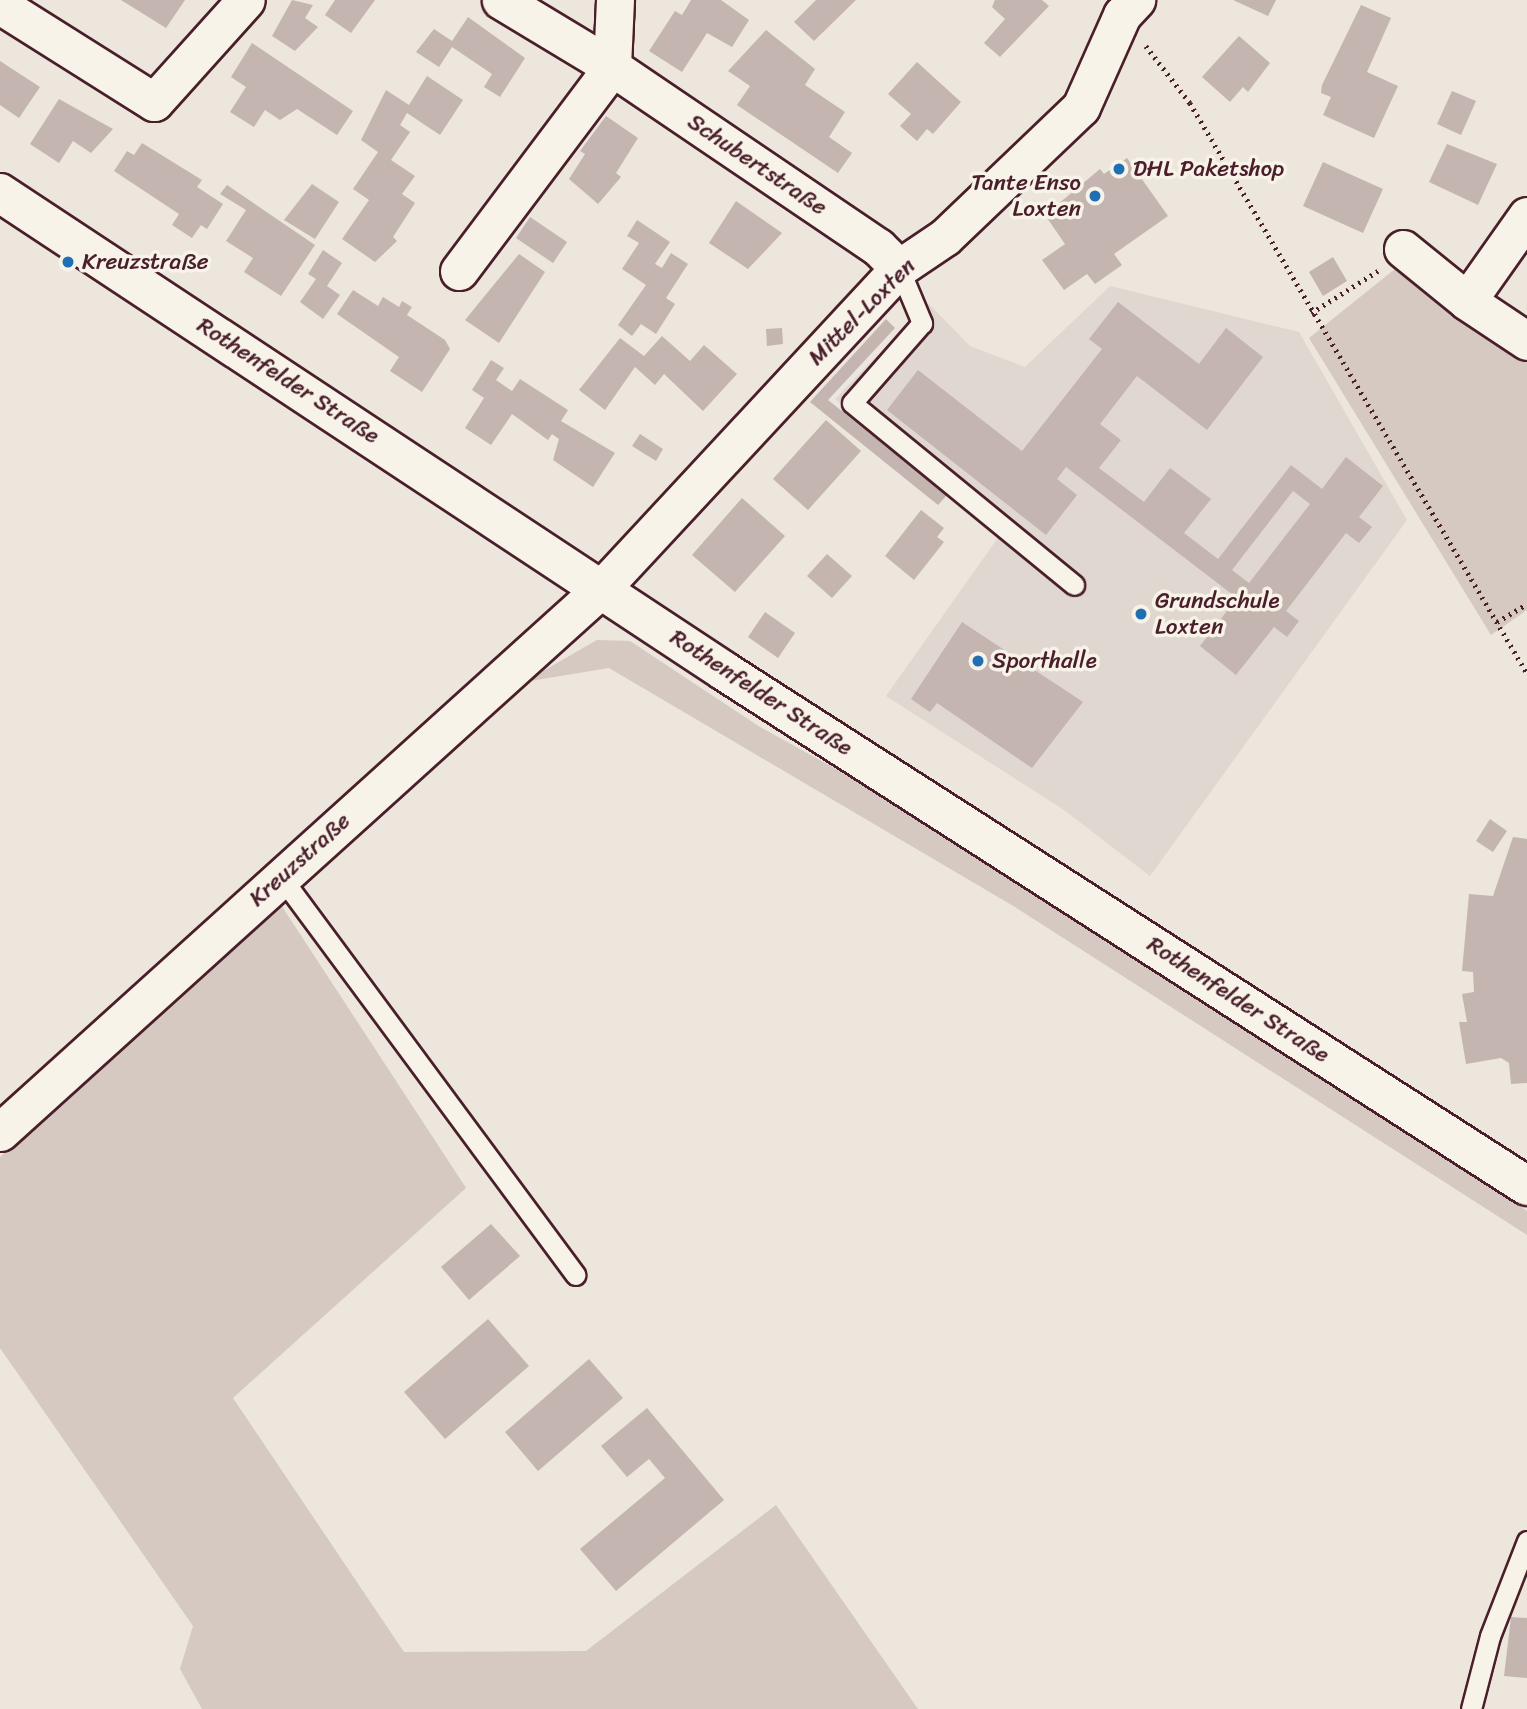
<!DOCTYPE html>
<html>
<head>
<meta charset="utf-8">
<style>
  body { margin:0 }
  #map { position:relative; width:1527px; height:1709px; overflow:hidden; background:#ece6dd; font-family:Sriracha,sans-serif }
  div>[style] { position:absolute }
  .built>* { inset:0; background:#e0d7d0 }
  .green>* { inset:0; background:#d5c9c2 }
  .building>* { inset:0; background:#c4b5b0 }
  .path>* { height:4.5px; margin-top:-2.25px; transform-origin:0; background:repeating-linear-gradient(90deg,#4a1f2b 0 2px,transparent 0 7px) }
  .roads { filter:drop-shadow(2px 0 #4a1f2b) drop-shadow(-2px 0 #4a1f2b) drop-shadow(0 2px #4a1f2b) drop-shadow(0 -2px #4a1f2b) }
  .service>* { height:19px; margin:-9.5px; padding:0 9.5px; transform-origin:9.5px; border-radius:9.5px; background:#f7f3e8 }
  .minor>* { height:37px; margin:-18.5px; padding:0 18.5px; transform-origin:18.5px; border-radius:18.5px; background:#f7f3e8 }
  .tertiary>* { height:38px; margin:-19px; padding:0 19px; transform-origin:19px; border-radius:19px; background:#f7f3e8 }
  .dots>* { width:19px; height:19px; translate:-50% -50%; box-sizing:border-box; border:4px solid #f7f3e8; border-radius:50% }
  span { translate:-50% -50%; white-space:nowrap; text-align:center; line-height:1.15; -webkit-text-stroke:7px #f7f3e8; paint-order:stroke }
  .street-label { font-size:23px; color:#4a1f2b }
  .poi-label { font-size:23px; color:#4a1f2b }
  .left { translate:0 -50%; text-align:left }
  .right { translate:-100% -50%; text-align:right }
</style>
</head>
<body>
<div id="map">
  <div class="built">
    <div style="clip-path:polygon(1110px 286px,1299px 332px,1407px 520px,1150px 876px,1064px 810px,886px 696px,1002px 532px,835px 399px,928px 303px,970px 346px,1025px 367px)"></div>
  </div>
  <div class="green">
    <div style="clip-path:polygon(1395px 269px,1527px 354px,1527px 610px,1491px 635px,1309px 338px)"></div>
    <div style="clip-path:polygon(597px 640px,630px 641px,760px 727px,921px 816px,1527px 1211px,1527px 1235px,1015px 907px,609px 668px,524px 682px)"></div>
    <div style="clip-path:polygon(281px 905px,466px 1188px,233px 1398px,404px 1652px,586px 1651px,776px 1505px,918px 1709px,202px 1709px,180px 1669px,193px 1626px,0 1348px,0 1157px)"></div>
  </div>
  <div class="building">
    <div style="clip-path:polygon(121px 0,185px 0,166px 28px)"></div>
    <div style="clip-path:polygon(292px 0,313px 5px,305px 18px,318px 27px,295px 51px,272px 36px)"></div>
    <div style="clip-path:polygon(335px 0,375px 0,351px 33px,325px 15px)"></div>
    <div style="clip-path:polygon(691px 0,721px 0,749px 20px,732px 47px,707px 33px,682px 72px,649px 51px,675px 11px,682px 15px)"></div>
    <div style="clip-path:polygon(816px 0,856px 0,814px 41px,794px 22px)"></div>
    <div style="clip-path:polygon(995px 0,1042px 0,1049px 6px,1000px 57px,984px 43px,1005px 19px,992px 7px)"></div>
    <div style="clip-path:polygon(1233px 0,1276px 0,1268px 16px)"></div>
    <div style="clip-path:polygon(1361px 5px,1391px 18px,1367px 72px,1398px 86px,1374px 138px,1323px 115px,1331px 97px,1321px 93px,1322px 85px)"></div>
    <div style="clip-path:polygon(468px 17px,525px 58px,500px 97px,484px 87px,492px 74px,452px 47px,439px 67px,416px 52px,434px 29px,452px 41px)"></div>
    <div style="clip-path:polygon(766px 30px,815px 69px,805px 85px,845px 112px,829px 137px,852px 153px,838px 173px,737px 105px,750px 86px,728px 71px)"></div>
    <div style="clip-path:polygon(1239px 36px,1270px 63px,1248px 92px,1243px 87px,1230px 102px,1202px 77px)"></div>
    <div style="clip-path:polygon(252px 43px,353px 111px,337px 135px,297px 109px,280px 120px,265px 110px,254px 127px,230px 112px,246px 87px,231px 77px)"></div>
    <div style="clip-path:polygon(0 61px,40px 87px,19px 118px,0 105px)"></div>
    <div style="clip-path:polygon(917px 62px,961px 102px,933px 134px,927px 129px,917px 141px,900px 126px,911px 114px,888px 94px)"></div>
    <div style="clip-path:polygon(427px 76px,463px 100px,440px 135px,407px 113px,400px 125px,410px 132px,391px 160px,415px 176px,402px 194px,415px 203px,393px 237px,397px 241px,375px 262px,342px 239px,369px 200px,353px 189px,378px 152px,361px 140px,386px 90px,409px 105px)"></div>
    <div style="clip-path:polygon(1452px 91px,1476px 101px,1461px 135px,1437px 124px)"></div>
    <div style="clip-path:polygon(59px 99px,113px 129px,91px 153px,73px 141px,59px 163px,30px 144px)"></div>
    <div style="clip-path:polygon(606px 116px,638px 138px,616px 173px,621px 177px,598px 204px,569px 179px,585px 154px,580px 151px)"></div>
    <div style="clip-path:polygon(142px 143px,202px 180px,197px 187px,223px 204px,207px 229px,201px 225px,192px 238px,172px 225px,179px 214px,114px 171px,127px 151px,134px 155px)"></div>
    <div style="clip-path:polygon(1447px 144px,1497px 164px,1478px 205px,1429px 182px)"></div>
    <div style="clip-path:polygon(1127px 158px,1168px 216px,1114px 254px,1122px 265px,1095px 284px,1087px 274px,1064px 290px,1042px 260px,1065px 244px,1045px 215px,1100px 169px,1104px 174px)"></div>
    <div style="clip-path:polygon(1323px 162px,1383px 189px,1363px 233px,1303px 206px)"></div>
    <div style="clip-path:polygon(312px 184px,339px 202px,315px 239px,284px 220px)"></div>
    <div style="clip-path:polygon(227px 185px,315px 245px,281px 296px,244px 272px,253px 258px,226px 241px,246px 210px,220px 194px)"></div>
    <div style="clip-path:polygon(736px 201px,782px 233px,748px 269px,709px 243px)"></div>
    <div style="clip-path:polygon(530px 217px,567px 242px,553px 263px,516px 238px)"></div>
    <div style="clip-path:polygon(637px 220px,670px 242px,655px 264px,662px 268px,671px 253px,688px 264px,666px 298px,675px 304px,656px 334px,641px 324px,632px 336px,618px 325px,646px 285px,622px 269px,639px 243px,627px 236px)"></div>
    <div style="clip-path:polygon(323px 250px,342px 263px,327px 286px,340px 295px,323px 319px,300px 302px,316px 279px,308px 274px)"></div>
    <div style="clip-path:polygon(519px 254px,545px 272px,499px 343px,465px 320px)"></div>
    <div style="clip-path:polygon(1333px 257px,1347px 281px,1323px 296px,1309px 272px)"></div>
    <div style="clip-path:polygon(353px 290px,378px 306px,383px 297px,399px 307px,402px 301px,412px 307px,407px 315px,445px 340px,450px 349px,422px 392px,390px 371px,399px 357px,337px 314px)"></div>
    <div style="clip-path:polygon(evenodd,1118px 302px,1199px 364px,1226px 328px,1263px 357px,1207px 430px,1137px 376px,1100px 424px,1121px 440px,1099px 468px,1144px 502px,1170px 468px,1211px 499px,1184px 533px,1218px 559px,1291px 465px,1322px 489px,1346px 457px,1383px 486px,1359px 517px,1372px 527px,1359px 543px,1346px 533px,1286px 611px,1299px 621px,1287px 637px,1274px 627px,1236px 675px,1200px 646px,1237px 598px,1066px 467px,1057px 479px,1077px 495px,1046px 535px,887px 410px,918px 370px,1022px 451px,1102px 349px,1089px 339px,1118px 302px,1293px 491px,1310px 504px,1249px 583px,1232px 570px,1293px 491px)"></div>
    <div style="clip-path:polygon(886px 319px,895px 328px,828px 400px,947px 495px,938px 505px,810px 402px)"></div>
    <div style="clip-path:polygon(782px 328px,783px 344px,767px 346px,766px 329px)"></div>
    <div style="clip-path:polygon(662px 336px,690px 361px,704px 345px,737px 374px,703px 411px,664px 374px,655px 385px,635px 367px,605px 410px,579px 390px,620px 338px,644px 356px)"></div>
    <div style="clip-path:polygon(491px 360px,504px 368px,496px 380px,512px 391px,520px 379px,568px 410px,561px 421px,615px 453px,593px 487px,553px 460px,559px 439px,552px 434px,548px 440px,512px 414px,491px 445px,465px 428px,484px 398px,472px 390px)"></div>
    <div style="clip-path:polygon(826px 420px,861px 451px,808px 510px,773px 479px)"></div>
    <div style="clip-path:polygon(640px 434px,663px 449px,656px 461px,632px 446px)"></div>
    <div style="clip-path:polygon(742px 498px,785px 536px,735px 592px,692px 555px)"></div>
    <div style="clip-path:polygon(921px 510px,944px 528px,937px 537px,944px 542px,914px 580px,885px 556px)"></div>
    <div style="clip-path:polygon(827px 554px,852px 576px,832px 598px,807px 576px)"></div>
    <div style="clip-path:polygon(765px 612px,795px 633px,778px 658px,748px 637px)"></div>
    <div style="clip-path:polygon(962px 622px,1083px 702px,1032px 768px,937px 703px,930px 712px,911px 699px)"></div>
    <div style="clip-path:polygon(1490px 819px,1507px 831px,1493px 852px,1476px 841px)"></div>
    <div style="clip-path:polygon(1513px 837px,1527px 839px,1527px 1083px,1511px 1084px,1509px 1063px,1501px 1058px,1466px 1064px,1459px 1022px,1467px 1022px,1462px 994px,1474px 992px,1473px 972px,1462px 971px,1469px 894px,1493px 896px)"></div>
    <div style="clip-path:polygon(491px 1224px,520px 1256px,469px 1300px,441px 1267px)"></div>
    <div style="clip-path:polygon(488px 1319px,529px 1366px,445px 1439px,404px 1392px)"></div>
    <div style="clip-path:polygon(589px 1359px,623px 1398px,538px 1471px,505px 1432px)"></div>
    <div style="clip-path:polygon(647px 1408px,724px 1500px,616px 1591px,580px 1549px,665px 1478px,649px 1459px,627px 1477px,601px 1446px)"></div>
    <div style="clip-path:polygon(1511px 1617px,1527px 1618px,1527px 1678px,1504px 1676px)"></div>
  </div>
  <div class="path">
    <div style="left:1146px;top:46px;width:72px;rotate:52.3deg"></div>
    <div style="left:1190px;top:103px;width:662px;rotate:59.41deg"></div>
    <div style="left:1311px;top:313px;width:79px;rotate:-32.1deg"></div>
    <div style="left:1497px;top:622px;width:35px;rotate:-31deg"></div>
  </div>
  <div class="roads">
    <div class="service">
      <div style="left:899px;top:268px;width:60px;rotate:67.3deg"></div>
      <div style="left:922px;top:323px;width:106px;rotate:131.2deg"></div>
      <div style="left:852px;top:403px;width:287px;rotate:39.3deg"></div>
      <div style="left:281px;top:877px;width:495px;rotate:53.5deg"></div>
      <div style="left:1471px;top:1709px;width:75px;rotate:-75.4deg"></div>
      <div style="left:1490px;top:1636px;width:102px;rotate:-68.7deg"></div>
    </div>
    <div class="minor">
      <div style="left:615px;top:0;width:67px;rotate:92.6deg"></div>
      <div style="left:612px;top:67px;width:321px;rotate:34.1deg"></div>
      <div style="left:878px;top:247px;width:30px;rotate:45deg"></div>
      <div style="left:0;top:5px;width:182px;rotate:32.2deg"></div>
      <div style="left:154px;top:102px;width:137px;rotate:-48deg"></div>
      <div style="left:1527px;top:216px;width:104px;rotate:125.2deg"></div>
      <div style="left:1467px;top:301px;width:72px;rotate:33.7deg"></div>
      <div style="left:1403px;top:249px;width:82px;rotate:39.1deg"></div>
      <div style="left:459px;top:271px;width:255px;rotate:-53.1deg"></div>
      <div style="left:612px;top:67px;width:130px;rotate:-148.9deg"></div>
      <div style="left:0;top:1132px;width:810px;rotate:-42.1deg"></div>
      <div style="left:601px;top:589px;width:438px;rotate:-47.1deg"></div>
      <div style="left:899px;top:268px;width:55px;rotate:-34deg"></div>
      <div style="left:945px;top:237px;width:188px;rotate:-43.7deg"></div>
      <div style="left:1081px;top:107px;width:101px;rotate:-66deg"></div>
      <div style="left:1122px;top:15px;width:21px;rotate:-47deg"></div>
    </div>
    <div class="tertiary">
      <div style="left:0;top:193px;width:868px;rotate:33.43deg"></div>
      <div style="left:724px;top:671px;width:954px;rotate:32.67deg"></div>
    </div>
  </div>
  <div class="dots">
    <div style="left:1119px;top:169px;background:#1f6fb2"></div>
    <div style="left:1095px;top:196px;background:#1f6fb2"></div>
    <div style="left:68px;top:262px;background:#1f6fb2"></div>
    <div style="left:1141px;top:614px;background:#1f6fb2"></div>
    <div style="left:978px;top:661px;background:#1f6fb2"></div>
  </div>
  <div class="street-label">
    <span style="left:757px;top:165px;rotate:34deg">Schubertstraße</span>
    <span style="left:862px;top:312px;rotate:-45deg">Mittel-Loxten</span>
    <span style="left:288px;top:381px;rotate:33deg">Rothenfelder Straße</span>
    <span style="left:761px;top:693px;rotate:33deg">Rothenfelder Straße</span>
    <span style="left:300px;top:860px;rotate:-42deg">Kreuzstraße</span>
    <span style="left:1238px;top:1000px;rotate:33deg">Rothenfelder Straße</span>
  </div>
  <div class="poi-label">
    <span class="left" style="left:1133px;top:169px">DHL Paketshop</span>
    <span class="right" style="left:1081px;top:196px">Tante Enso<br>Loxten</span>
    <span class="left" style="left:82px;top:262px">Kreuzstraße</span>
    <span class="left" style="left:1155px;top:614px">Grundschule<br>Loxten</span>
    <span class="left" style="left:992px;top:661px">Sporthalle</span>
  </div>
</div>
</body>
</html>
